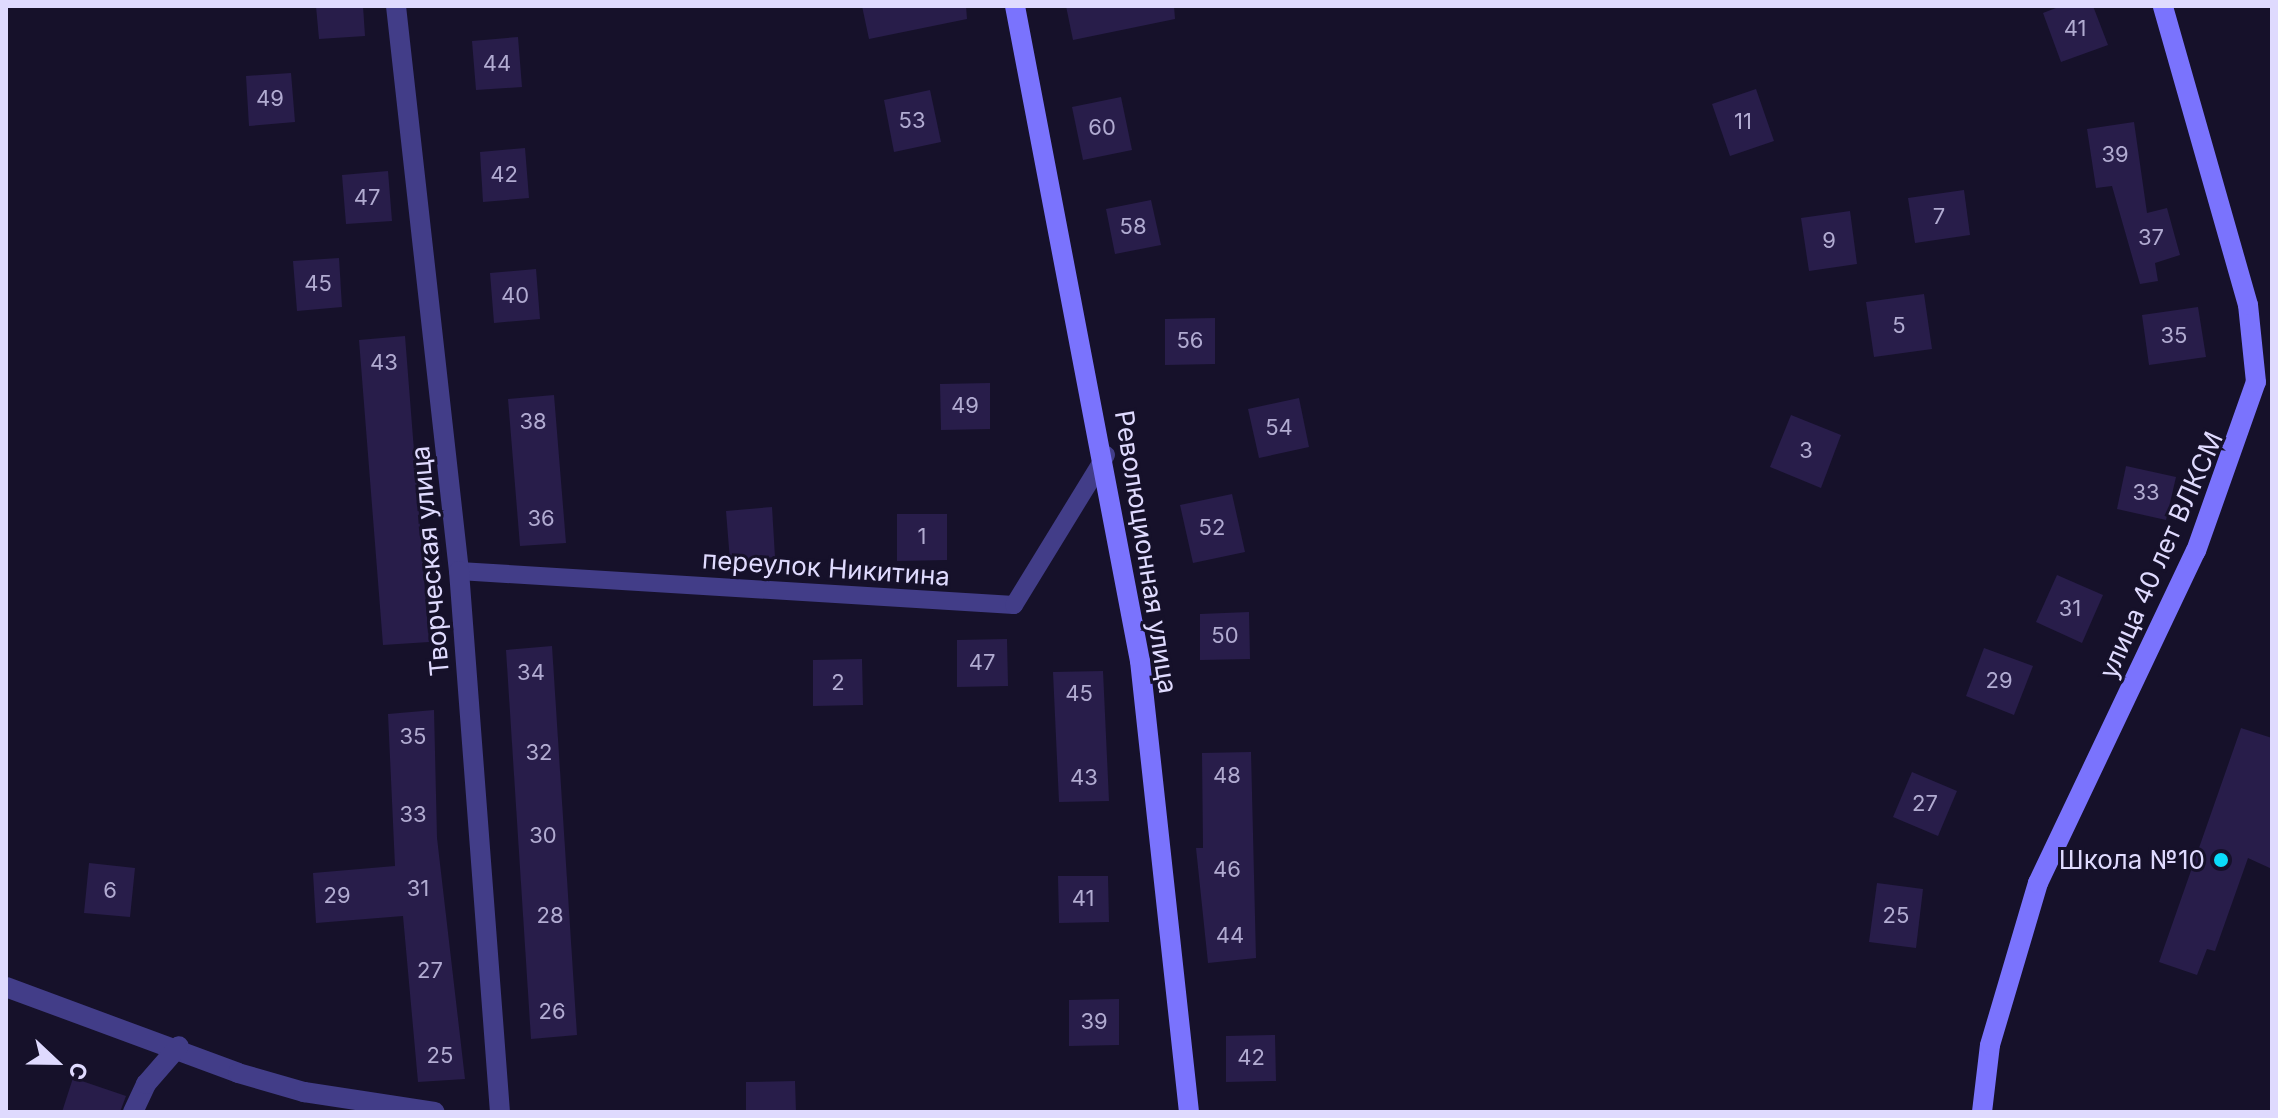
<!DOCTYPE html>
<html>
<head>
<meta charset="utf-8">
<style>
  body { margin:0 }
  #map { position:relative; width:2278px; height:1118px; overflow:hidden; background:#16112a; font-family:Inter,sans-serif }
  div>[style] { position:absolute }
  .building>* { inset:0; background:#281d4a }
  .lane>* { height:18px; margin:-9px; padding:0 9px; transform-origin:9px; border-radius:9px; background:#423d88 }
  .street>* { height:20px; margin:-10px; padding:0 10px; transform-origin:10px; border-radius:10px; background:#423d88 }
  .secondary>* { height:20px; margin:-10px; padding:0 10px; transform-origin:10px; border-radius:10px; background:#7a73fd }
  .dots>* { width:22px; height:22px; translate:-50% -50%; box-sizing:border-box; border:4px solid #16112a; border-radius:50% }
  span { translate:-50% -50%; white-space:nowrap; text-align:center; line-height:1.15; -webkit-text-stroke:6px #16112a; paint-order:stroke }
  .number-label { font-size:22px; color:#b1abd1 }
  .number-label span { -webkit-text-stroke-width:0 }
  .street-label { font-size:26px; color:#dfdafe }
  .poi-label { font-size:26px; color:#dfdafe }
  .right { translate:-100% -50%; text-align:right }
  .frame { position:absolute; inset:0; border:8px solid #dfdafe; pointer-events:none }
  .north { position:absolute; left:16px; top:1022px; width:80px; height:80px; -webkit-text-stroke:6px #16112a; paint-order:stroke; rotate:112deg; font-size:22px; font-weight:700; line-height:32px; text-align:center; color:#dfdafe }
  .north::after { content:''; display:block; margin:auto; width:28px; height:36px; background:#dfdafe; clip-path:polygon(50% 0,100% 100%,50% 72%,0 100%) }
</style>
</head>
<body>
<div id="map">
  <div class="building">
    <div style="clip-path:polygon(316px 6px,363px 6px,365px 36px,319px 39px)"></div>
    <div style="clip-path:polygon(862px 6px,966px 6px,967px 19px,869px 39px)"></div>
    <div style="clip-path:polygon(1066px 6px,1174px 6px,1175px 19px,1073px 40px)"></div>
    <div style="clip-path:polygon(2061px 6px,2093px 6px,2108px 45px,2061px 62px,2043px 13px)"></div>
    <div style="clip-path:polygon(518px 37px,522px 87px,476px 90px,472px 41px)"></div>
    <div style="clip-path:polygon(291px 73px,295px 122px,249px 126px,246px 76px)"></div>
    <div style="clip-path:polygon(1756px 89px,1774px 141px,1730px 156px,1712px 104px)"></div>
    <div style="clip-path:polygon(930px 90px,941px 142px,894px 152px,884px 100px)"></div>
    <div style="clip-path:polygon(1121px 97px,1132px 150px,1083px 160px,1072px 107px)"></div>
    <div style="clip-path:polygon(2134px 122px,2147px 213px,2167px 208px,2180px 255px,2155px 263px,2158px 281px,2140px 284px,2112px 186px,2096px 188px,2087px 129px)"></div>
    <div style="clip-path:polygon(525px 148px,529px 198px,483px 202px,480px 152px)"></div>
    <div style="clip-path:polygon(388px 171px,392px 221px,346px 224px,342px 175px)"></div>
    <div style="clip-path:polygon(1964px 190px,1970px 235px,1915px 243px,1908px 198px)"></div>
    <div style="clip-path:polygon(1151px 200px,1161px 245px,1115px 254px,1106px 209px)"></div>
    <div style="clip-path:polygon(1850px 211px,1857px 264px,1809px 271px,1801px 218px)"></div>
    <div style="clip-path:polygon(339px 258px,342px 307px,297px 311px,293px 261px)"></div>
    <div style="clip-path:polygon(536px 269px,540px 319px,494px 323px,490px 273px)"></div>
    <div style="clip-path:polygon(1924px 294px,1932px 349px,1874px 357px,1866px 302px)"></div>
    <div style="clip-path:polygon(2198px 307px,2206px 357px,2149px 365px,2142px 315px)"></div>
    <div style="clip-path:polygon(1215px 318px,1215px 364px,1165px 365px,1165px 319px)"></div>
    <div style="clip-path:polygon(405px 336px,429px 642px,383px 645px,359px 340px)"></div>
    <div style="clip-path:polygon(990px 383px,990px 429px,941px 430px,940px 384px)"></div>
    <div style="clip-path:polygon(554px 395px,566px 543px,520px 546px,508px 399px)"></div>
    <div style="clip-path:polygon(1299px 398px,1309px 447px,1259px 458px,1248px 409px)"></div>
    <div style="clip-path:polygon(1791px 415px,1841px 435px,1821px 488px,1770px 467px)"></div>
    <div style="clip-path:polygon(2126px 466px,2176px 477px,2166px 520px,2117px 509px)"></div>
    <div style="clip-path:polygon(1232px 494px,1245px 552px,1193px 563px,1180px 505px)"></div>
    <div style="clip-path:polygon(772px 507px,775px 557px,730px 561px,726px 511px)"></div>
    <div style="clip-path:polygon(897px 514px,947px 514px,947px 560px,897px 561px)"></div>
    <div style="clip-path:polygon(2057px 575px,2103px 595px,2082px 643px,2036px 622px)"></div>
    <div style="clip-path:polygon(1249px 612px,1250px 659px,1200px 660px,1200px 614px)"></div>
    <div style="clip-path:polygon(1007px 639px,1008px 686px,957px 687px,957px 640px)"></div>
    <div style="clip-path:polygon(552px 646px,577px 1035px,531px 1039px,506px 650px)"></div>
    <div style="clip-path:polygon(1984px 648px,2033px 666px,2014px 715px,1966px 696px)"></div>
    <div style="clip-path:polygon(862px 659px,863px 705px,813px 706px,813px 660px)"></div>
    <div style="clip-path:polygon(1103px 671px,1109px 801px,1059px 802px,1053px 672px)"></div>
    <div style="clip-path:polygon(434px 710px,437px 838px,465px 1079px,418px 1082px,403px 916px,316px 923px,313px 873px,395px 866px,388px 714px)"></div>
    <div style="clip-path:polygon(2241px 728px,2272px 738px,2272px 869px,2248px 858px,2215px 951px,2207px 949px,2197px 975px,2159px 962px)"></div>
    <div style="clip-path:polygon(1251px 752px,1256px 958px,1208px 963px,1196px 848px,1203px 848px,1202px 753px)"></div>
    <div style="clip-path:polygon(1912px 772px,1957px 791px,1938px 836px,1893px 817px)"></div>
    <div style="clip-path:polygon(89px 863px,135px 868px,130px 917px,84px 913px)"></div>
    <div style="clip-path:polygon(1058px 876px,1108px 876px,1109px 922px,1059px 923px)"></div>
    <div style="clip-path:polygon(1877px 883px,1923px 889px,1916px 948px,1869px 942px)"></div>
    <div style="clip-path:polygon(1119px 999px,1119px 1045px,1069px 1046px,1069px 1000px)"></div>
    <div style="clip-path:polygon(1275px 1035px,1276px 1081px,1226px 1082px,1226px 1036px)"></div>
    <div style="clip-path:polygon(73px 1078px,126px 1096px,120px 1112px,62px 1112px)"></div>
    <div style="clip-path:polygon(795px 1081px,796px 1112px,746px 1112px,746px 1082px)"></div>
  </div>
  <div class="lane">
    <div style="left:459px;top:571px;width:556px;rotate:3.51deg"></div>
    <div style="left:1014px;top:605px;width:176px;rotate:-58.5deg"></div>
  </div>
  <div class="street">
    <div style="left:396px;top:6px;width:569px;rotate:83.64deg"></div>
    <div style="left:459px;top:571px;width:543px;rotate:85.67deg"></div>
    <div style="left:6px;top:987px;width:247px;rotate:20.3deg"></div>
    <div style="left:238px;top:1073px;width:69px;rotate:16.1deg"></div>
    <div style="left:304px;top:1092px;width:132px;rotate:8.7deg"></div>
    <div style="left:133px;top:1112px;width:31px;rotate:-65deg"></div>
    <div style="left:146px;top:1084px;width:50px;rotate:-49deg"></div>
  </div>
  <div class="secondary">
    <div style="left:1015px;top:6px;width:667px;rotate:79.2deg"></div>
    <div style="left:1140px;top:661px;width:454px;rotate:83.8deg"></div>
    <div style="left:1982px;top:1112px;width:67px;rotate:-83.2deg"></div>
    <div style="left:1990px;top:1045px;width:169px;rotate:-73.5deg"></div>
    <div style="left:2038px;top:883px;width:368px;rotate:-64.6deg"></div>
    <div style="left:2196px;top:551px;width:179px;rotate:-70.5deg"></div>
    <div style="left:2256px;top:382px;width:77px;rotate:-95.9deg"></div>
    <div style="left:2248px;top:305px;width:311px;rotate:-105.9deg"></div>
  </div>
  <div class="dots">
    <div style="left:2221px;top:860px;background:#0adcfb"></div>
  </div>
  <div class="number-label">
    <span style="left:2075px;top:29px">41</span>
    <span style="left:497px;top:64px">44</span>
    <span style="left:270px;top:99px">49</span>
    <span style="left:912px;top:121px">53</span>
    <span style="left:1743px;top:122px">11</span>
    <span style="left:1102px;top:128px">60</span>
    <span style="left:2115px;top:155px">39</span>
    <span style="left:504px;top:175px">42</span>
    <span style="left:367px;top:198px">47</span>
    <span style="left:1939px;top:217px">7</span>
    <span style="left:1133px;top:227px">58</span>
    <span style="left:2151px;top:238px">37</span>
    <span style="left:1829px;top:241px">9</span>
    <span style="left:318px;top:284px">45</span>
    <span style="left:515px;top:296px">40</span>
    <span style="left:1899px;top:326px">5</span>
    <span style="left:2174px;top:336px">35</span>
    <span style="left:1190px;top:341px">56</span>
    <span style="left:384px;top:363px">43</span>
    <span style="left:965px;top:406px">49</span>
    <span style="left:533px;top:422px">38</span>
    <span style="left:1279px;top:428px">54</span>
    <span style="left:1806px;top:451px">3</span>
    <span style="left:2146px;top:493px">33</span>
    <span style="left:541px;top:519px">36</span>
    <span style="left:1212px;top:528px">52</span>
    <span style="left:922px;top:537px">1</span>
    <span style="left:2070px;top:609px">31</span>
    <span style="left:1225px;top:636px">50</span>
    <span style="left:982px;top:663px">47</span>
    <span style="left:531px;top:673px">34</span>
    <span style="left:1999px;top:681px">29</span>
    <span style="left:838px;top:683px">2</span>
    <span style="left:1079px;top:694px">45</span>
    <span style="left:413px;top:737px">35</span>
    <span style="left:539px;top:753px">32</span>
    <span style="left:1227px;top:776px">48</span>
    <span style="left:1084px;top:778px">43</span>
    <span style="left:1925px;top:804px">27</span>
    <span style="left:413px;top:815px">33</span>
    <span style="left:543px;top:836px">30</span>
    <span style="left:1227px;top:870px">46</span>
    <span style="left:418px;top:889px">31</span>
    <span style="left:110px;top:891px">6</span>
    <span style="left:337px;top:896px">29</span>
    <span style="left:1083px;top:899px">41</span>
    <span style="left:550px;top:916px">28</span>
    <span style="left:1896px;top:916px">25</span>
    <span style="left:1230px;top:936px">44</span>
    <span style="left:430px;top:971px">27</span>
    <span style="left:552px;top:1012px">26</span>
    <span style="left:1094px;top:1022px">39</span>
    <span style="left:440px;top:1056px">25</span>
    <span style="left:1251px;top:1058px">42</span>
  </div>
  <div class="street-label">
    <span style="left:1146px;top:552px;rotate:81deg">Революционная улица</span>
    <span style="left:2161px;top:555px;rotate:-66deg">улица 40 лет ВЛКСМ</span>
    <span style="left:430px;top:561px;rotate:-95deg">Творческая улица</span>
    <span style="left:826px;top:568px;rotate:4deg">переулок Никитина</span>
  </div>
  <div class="poi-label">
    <span class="right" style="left:2205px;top:860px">Школа №10</span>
  </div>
  <div class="frame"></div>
  <div class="north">С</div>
</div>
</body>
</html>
